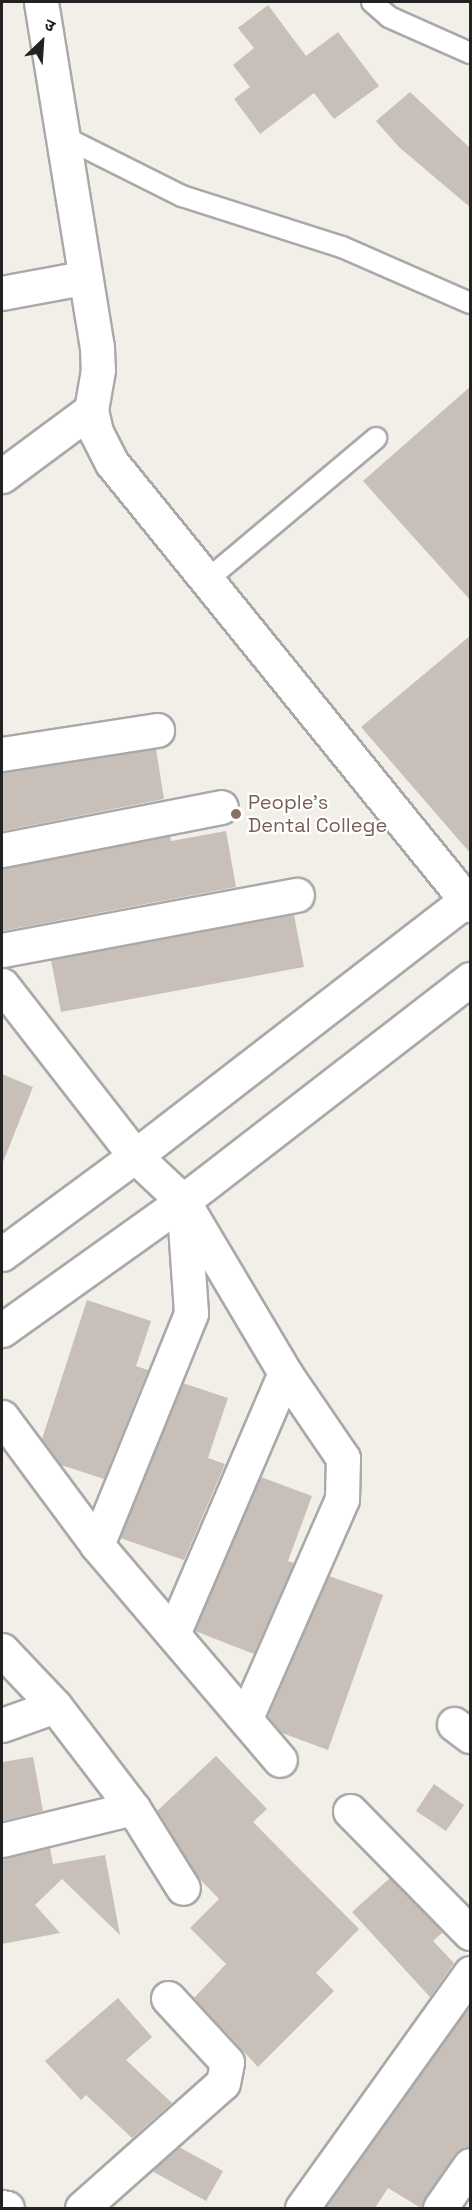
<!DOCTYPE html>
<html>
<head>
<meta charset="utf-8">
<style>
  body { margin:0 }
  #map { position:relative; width:472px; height:2210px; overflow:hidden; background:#f2efe9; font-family:"Space Grotesk","Noto Sans Devanagari",sans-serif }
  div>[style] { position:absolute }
  .building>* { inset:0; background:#c7bfb8 }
  .roads { filter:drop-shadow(2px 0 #a9a9a9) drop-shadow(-2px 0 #a9a9a9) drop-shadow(0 2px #a9a9a9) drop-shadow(0 -2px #a9a9a9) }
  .lane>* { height:20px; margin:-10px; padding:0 10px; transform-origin:10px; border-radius:10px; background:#fff }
  .street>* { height:33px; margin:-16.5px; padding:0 16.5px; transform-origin:16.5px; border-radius:16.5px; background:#fff }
  .dots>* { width:16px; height:16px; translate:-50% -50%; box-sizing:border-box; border:3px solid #fff; border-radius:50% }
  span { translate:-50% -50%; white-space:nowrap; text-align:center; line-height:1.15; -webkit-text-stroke:4.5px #fff; paint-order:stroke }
  .education-label { font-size:20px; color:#785e54 }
  .left { translate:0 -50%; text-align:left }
  .frame { position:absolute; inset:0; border:3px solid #222; pointer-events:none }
  .north { position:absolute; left:12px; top:12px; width:60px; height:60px; -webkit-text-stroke:4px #fff; paint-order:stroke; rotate:25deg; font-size:16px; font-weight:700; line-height:24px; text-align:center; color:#222 }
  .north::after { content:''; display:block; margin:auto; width:21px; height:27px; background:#222; clip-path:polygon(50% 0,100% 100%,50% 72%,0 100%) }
</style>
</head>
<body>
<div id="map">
  <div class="building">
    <div style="clip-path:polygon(268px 5px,306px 56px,338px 32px,379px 86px,334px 119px,314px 93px,260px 134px,234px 99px,250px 87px,233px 65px,254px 48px,238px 28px)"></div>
    <div style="clip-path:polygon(410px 92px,471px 149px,471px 208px,399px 147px,376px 121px)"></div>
    <div style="clip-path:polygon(471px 386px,471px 601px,363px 481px)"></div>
    <div style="clip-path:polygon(471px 635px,471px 854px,361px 727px)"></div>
    <div style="clip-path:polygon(156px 749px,164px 799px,2px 831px,2px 772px)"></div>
    <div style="clip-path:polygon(226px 831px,236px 887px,2px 931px,2px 868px,170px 836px,171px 841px)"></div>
    <div style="clip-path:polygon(294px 915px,304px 967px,61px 1012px,51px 960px)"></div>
    <div style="clip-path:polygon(2px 1074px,33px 1087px,3px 1162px,2px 1162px)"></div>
    <div style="clip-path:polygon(87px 1300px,151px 1321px,136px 1366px,148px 1370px,104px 1479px,61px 1465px,42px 1439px)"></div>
    <div style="clip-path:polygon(183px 1383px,228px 1398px,208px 1458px,225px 1464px,184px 1560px,120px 1538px)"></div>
    <div style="clip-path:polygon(261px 1477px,312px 1496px,288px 1561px,294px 1563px,254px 1654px,195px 1631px)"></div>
    <div style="clip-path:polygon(329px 1576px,383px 1595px,328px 1750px,282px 1733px,268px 1717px)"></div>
    <div style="clip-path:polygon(216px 1756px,267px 1809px,253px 1822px,359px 1929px,316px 1973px,334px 1991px,258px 2067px,194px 1998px,226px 1964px,190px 1928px,219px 1899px,197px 1876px,157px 1811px)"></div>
    <div style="clip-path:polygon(33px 1757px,43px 1811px,2px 1821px,2px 1762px)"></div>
    <div style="clip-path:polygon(434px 1784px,464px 1805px,446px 1831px,416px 1811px)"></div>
    <div style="clip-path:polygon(50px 1848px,53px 1864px,105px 1855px,120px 1935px,62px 1879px,35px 1905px,60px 1933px,2px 1944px,2px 1858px)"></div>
    <div style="clip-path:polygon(390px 1878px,443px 1932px,433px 1941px,454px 1963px,430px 1997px,352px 1912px)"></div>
    <div style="clip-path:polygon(118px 1998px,152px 2037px,126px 2060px,172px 2103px,132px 2138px,86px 2095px,81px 2100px,45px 2061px)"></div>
    <div style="clip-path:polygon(471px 2005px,471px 2146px,455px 2154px,421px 2208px,388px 2188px,375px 2208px,325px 2208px)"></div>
    <div style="clip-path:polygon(179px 2147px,223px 2171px,206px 2201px,152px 2171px)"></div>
  </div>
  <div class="roads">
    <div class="lane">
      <div style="left:372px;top:2px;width:23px;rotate:41deg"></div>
      <div style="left:389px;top:17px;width:89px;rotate:24deg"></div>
      <div style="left:62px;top:136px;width:134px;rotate:26.6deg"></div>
      <div style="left:182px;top:196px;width:168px;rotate:17.7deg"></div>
      <div style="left:342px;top:247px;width:140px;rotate:23.6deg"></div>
      <div style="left:207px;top:580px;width:221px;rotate:-40deg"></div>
    </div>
    <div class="street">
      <div style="left:41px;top:2px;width:350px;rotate:80.8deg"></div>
      <div style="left:97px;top:347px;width:23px;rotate:88deg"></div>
      <div style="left:98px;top:370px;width:41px;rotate:99.9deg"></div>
      <div style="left:91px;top:410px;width:23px;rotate:77deg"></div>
      <div style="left:96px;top:432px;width:35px;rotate:63deg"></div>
      <div style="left:112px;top:463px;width:569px;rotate:50.99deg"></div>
      <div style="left:2px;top:293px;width:82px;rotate:-10.5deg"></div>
      <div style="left:2px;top:476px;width:111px;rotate:-36.6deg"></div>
      <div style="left:2px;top:754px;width:157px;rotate:-8.8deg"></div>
      <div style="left:2px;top:850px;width:223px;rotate:-11.1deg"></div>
      <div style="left:2px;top:950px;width:300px;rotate:-10.6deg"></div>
      <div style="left:2px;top:985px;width:217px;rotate:52.1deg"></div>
      <div style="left:135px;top:1156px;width:66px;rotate:43.2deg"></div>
      <div style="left:183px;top:1201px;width:200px;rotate:59.3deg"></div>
      <div style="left:285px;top:1373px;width:103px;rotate:55.7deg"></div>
      <div style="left:343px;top:1458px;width:41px;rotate:91.4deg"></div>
      <div style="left:342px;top:1499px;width:239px;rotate:113.7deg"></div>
      <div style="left:2px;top:1254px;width:165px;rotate:-36.4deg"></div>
      <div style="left:135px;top:1156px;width:423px;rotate:-37.7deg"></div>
      <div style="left:2px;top:1330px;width:222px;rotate:-35.5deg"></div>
      <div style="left:183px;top:1201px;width:363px;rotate:-37.7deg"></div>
      <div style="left:2px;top:1417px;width:159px;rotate:53.4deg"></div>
      <div style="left:97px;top:1545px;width:282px;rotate:49.6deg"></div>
      <div style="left:97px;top:1545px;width:250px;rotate:-67.9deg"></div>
      <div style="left:191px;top:1313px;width:104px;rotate:-93.9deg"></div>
      <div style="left:173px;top:1634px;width:284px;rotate:-66.8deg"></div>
      <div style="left:2px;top:1650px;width:77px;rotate:46.6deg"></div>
      <div style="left:55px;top:1706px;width:128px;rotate:52.6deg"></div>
      <div style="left:133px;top:1808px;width:94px;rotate:58deg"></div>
      <div style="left:454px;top:1724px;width:20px;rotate:37deg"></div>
      <div style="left:2px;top:1725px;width:56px;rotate:-19.7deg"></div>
      <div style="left:350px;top:1811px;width:171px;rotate:45.5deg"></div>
      <div style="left:2px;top:1840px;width:135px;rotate:-13.7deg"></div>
      <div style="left:2px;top:2207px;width:5px;rotate:11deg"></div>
      <div style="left:82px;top:2208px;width:188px;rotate:-41.6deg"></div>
      <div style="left:223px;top:2083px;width:21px;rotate:-79deg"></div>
      <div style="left:227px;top:2062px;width:87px;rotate:-132.7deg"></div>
      <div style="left:302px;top:2208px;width:289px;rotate:-54.4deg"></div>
      <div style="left:440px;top:2208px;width:52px;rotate:-55.1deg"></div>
    </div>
  </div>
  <div class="dots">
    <div style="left:236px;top:814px;background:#8d6e63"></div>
  </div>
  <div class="education-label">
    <span class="left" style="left:248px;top:814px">People's<br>Dental College</span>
  </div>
  <div class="frame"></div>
  <div class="north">उ</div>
</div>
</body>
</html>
